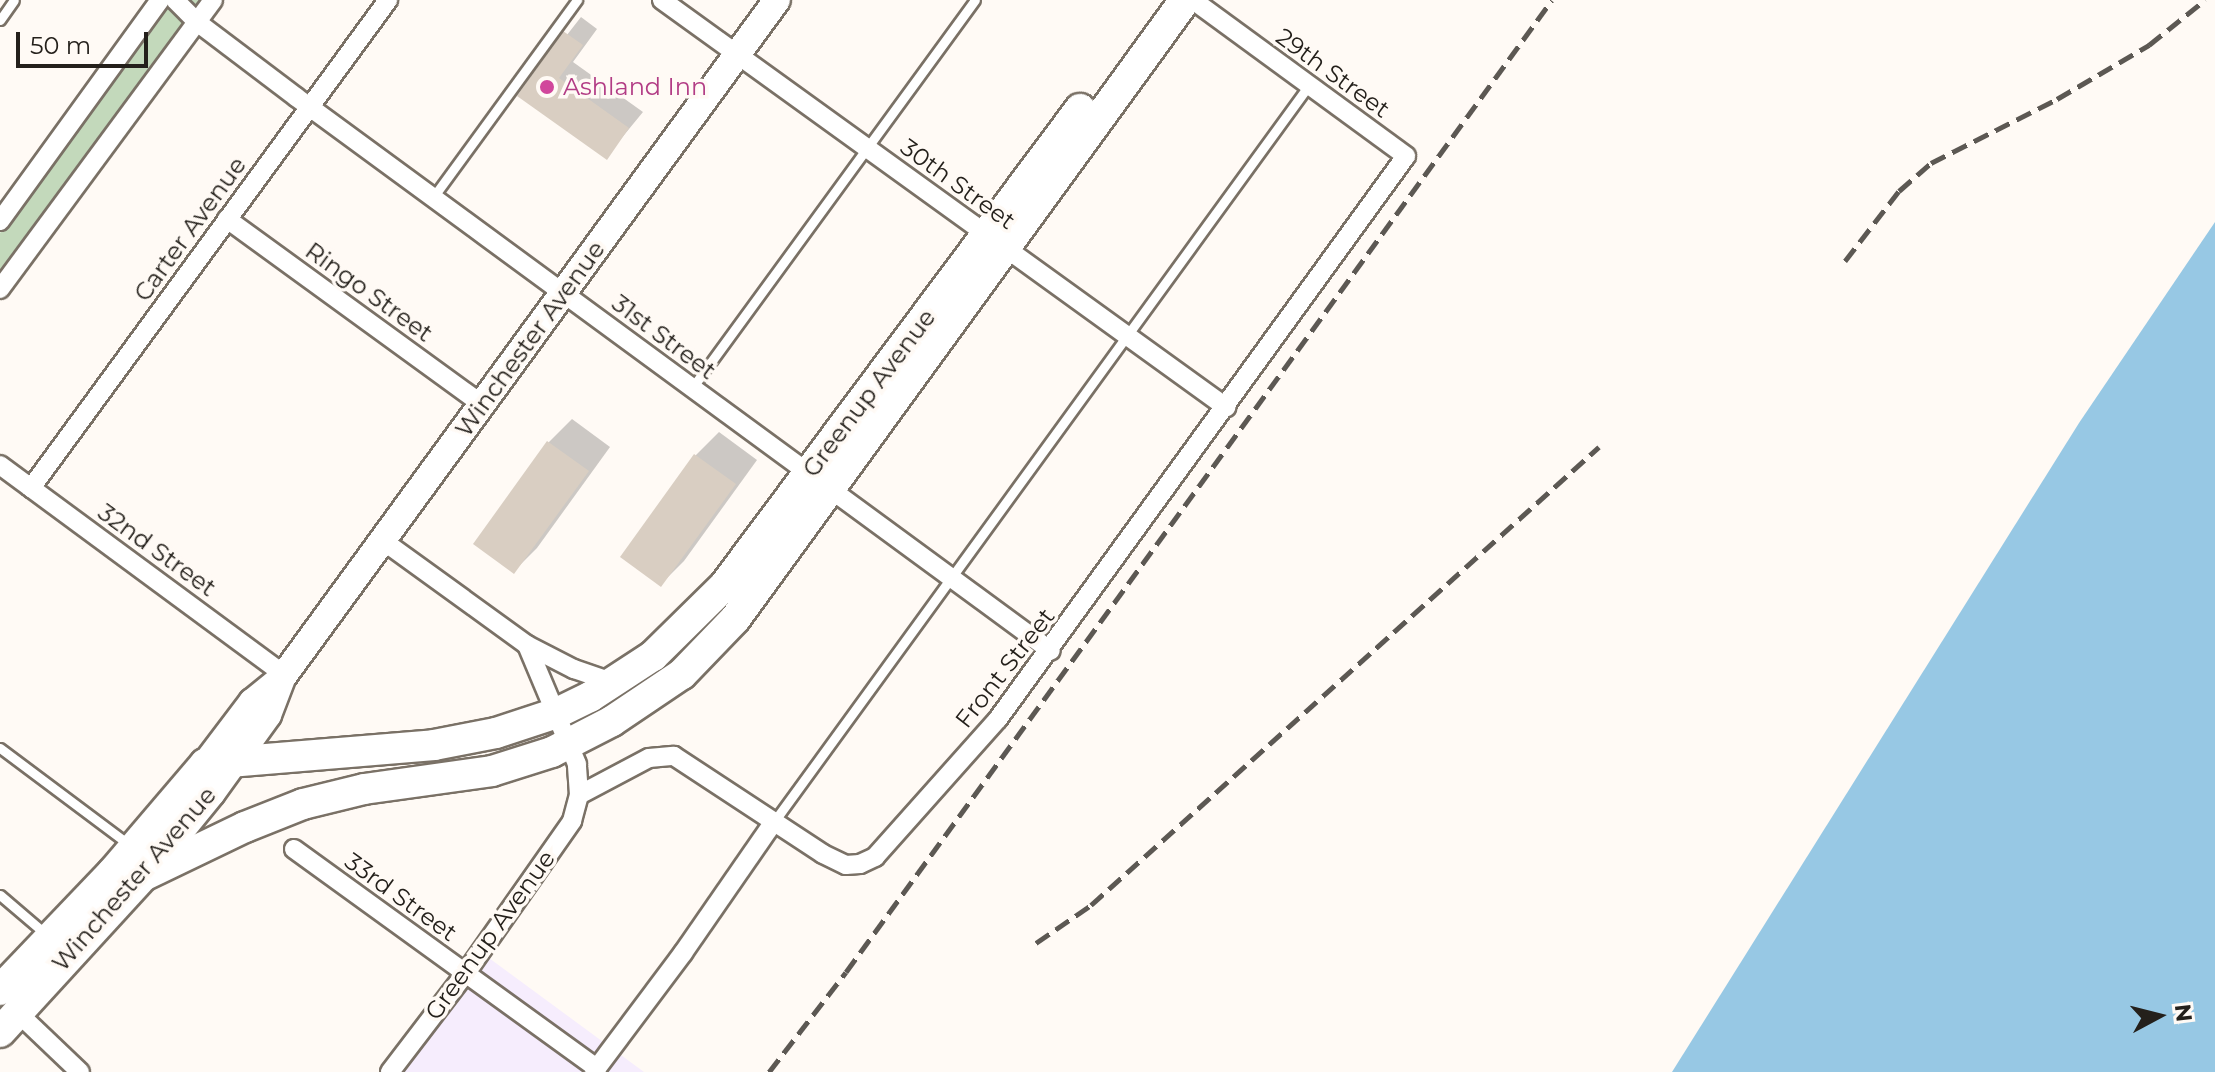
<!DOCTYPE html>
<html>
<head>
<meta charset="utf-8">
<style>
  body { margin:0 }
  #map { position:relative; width:2215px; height:1072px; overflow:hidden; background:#fffaf5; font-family:Montserrat,sans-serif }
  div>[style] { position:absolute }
  .industrial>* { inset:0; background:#f6edfd }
  .green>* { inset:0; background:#c3d9bb }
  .water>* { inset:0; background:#97c8e4 }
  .shadow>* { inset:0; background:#0003 }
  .building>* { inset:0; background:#d9cec2 }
  .roads { filter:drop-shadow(2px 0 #7a7166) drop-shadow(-2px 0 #7a7166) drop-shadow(0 2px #7a7166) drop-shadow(0 -2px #7a7166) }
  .service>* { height:9px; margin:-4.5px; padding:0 4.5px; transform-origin:4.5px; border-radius:4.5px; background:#fff }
  .minor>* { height:18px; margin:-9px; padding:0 9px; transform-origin:9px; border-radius:9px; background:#fff }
  .secondary>* { height:26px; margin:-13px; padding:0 13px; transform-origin:13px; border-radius:13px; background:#fff }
  .trunk>* { height:30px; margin:-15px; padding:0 15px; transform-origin:15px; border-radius:15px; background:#fff }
  .rail>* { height:5px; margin-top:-2.5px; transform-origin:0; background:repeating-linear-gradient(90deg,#5c5853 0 16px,transparent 0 24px) }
  .dots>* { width:22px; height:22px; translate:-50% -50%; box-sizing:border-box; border:4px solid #fffaf5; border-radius:50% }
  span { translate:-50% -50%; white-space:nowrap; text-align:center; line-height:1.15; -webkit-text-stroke:7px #fffaf5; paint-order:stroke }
  .street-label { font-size:24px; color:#24201b }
  .hotel-label { font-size:24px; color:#b23c85 }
  .left { translate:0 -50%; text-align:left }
  .north { position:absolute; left:2119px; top:976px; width:80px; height:80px; -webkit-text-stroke:6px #fffaf5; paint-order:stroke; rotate:83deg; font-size:22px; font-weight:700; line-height:32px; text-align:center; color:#24201b }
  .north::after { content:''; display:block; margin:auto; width:28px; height:36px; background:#24201b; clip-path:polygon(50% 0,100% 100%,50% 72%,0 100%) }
  .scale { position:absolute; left:16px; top:32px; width:132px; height:36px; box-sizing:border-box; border:4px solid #24201b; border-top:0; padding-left:10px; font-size:24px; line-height:28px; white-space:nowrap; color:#24201b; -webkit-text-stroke:6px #fffaf5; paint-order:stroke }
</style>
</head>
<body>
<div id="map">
  <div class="industrial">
    <div style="clip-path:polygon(489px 958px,644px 1072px,399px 1072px)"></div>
  </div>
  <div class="green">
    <div style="clip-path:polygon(170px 0,204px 0,0 278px,0 233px)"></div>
  </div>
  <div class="water">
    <div style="clip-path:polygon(2215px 222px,2215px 1072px,1672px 1072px,2079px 423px)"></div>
  </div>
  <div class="shadow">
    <div style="clip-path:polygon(581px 17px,597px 29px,573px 62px,643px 112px,606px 157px,520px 95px)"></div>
    <div style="clip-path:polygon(572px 419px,610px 447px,537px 548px,514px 571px,476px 543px,549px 442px)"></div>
    <div style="clip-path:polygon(719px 432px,757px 460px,684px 561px,661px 584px,622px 556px,696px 455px)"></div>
  </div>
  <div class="building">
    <div style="clip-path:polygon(563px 31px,583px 45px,559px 78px,629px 128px,607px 160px,517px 96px)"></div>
    <div style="clip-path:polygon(547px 441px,589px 471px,514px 574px,473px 544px)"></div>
    <div style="clip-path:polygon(694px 454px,736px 484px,661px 587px,620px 557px)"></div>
  </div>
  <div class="roads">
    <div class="service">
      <div style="left:0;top:20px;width:24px;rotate:-55deg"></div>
      <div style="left:434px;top:196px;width:243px;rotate:-53.9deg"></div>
      <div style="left:692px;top:388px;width:480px;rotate:-53.9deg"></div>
      <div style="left:0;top:748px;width:164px;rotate:36.8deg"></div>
      <div style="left:773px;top:823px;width:912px;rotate:-54.01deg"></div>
      <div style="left:0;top:895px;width:63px;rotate:40.5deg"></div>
    </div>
    <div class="minor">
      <div style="left:175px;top:0;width:31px;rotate:45deg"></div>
      <div style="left:197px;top:22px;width:124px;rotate:37.1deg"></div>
      <div style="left:296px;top:97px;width:936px;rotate:36.27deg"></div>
      <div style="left:662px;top:0;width:696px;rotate:35.82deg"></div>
      <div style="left:227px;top:219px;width:315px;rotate:36deg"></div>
      <div style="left:0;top:221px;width:273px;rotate:-54.1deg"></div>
      <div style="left:0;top:289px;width:359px;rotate:-53.6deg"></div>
      <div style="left:0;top:465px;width:354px;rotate:36.4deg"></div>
      <div style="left:31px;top:488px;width:605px;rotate:-53.81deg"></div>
      <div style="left:382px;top:540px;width:179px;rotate:35.9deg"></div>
      <div style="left:527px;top:645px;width:53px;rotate:27.1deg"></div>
      <div style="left:574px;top:669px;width:43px;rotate:18.9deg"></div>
      <div style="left:579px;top:795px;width:79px;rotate:-27.9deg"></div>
      <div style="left:649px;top:758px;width:25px;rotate:-5deg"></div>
      <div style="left:674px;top:756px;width:178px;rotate:33.3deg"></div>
      <div style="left:823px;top:854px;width:25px;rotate:26deg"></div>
      <div style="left:846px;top:865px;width:14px;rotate:-4deg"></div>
      <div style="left:860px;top:864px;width:17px;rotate:-25deg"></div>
      <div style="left:875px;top:857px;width:185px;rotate:-48.3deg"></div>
      <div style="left:998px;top:719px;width:695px;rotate:-54.07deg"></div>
      <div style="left:1406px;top:156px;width:264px;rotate:-143.8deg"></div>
      <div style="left:294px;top:849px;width:374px;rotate:35.9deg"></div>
      <div style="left:17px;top:1012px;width:87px;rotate:43.6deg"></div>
      <div style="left:390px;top:1072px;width:123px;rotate:-52.6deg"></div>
      <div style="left:465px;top:974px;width:187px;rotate:-55deg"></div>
      <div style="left:572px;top:821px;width:27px;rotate:-75deg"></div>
      <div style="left:579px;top:795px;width:31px;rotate:-94deg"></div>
      <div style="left:577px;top:764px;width:129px;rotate:-112.8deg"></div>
      <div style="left:594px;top:1072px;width:149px;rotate:-53.2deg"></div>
      <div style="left:683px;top:953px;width:158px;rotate:-55.3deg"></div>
    </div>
    <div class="secondary">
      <div style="left:205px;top:764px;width:78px;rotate:-52.8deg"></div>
      <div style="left:252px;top:702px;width:38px;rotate:-39deg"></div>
      <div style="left:146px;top:874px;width:104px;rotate:-50.8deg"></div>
      <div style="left:212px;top:793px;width:96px;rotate:-54.3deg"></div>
      <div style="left:268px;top:715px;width:40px;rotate:-69deg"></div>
      <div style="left:282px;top:678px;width:839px;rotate:-53.87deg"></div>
    </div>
    <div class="trunk">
      <div style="left:0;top:990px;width:162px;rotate:-46.3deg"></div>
      <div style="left:112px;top:873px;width:143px;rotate:-49.5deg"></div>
      <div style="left:205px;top:764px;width:230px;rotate:-4.7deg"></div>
      <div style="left:434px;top:745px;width:63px;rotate:-11deg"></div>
      <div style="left:496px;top:733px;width:64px;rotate:-18.2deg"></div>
      <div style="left:557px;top:713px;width:37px;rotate:-26deg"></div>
      <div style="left:590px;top:697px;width:75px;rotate:-33.1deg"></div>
      <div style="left:653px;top:656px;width:101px;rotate:-44.6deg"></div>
      <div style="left:725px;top:585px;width:594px;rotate:-53.28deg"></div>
      <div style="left:0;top:1032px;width:212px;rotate:-47.5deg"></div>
      <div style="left:143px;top:876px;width:113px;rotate:-25.7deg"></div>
      <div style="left:245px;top:827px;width:62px;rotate:-21.6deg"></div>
      <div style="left:303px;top:804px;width:63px;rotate:-13.8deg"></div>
      <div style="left:364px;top:789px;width:129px;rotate:-8deg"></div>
      <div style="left:492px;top:771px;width:63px;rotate:-17.6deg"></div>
      <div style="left:552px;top:752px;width:68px;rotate:-27.3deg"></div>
      <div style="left:612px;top:721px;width:84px;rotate:-33.9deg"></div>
      <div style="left:682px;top:674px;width:76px;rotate:-46.1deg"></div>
      <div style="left:735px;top:619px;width:765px;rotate:-53.98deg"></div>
    </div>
  </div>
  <div class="rail">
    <div style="left:1845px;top:261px;width:88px;rotate:-52.4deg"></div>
    <div style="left:1899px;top:191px;width:43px;rotate:-41.2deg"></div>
    <div style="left:1931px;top:163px;width:141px;rotate:-26.9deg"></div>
    <div style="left:2057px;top:99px;width:107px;rotate:-30.4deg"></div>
    <div style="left:2149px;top:45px;width:72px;rotate:-38.8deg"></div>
    <div style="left:1036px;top:943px;width:67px;rotate:-34.6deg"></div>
    <div style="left:1091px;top:905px;width:684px;rotate:-42.04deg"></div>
    <div style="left:769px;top:1072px;width:126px;rotate:-52.4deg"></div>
    <div style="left:846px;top:972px;width:1201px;rotate:-54.01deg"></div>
  </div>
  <div class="dots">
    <div style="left:547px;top:87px;background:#d1479c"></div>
  </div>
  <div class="street-label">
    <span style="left:1333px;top:73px;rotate:36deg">29th Street</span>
    <span style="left:958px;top:184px;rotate:36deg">30th Street</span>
    <span style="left:190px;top:229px;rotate:-54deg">Carter Avenue</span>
    <span style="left:369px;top:292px;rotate:36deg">Ringo Street</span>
    <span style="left:664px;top:337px;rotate:37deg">31st Street</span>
    <span style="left:530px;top:339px;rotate:-54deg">Winchester Avenue</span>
    <span style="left:869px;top:393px;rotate:-53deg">Greenup Avenue</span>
    <span style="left:157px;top:550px;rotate:36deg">32nd Street</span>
    <span style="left:1005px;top:668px;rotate:-52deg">Front Street</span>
    <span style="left:134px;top:879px;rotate:-49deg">Winchester Avenue</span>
    <span style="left:401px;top:897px;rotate:36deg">33rd Street</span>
    <span style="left:490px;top:935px;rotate:-54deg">Greenup Avenue</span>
  </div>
  <div class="hotel-label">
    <span class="left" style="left:563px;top:87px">Ashland Inn</span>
  </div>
  <div class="north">N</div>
  <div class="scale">50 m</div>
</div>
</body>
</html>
